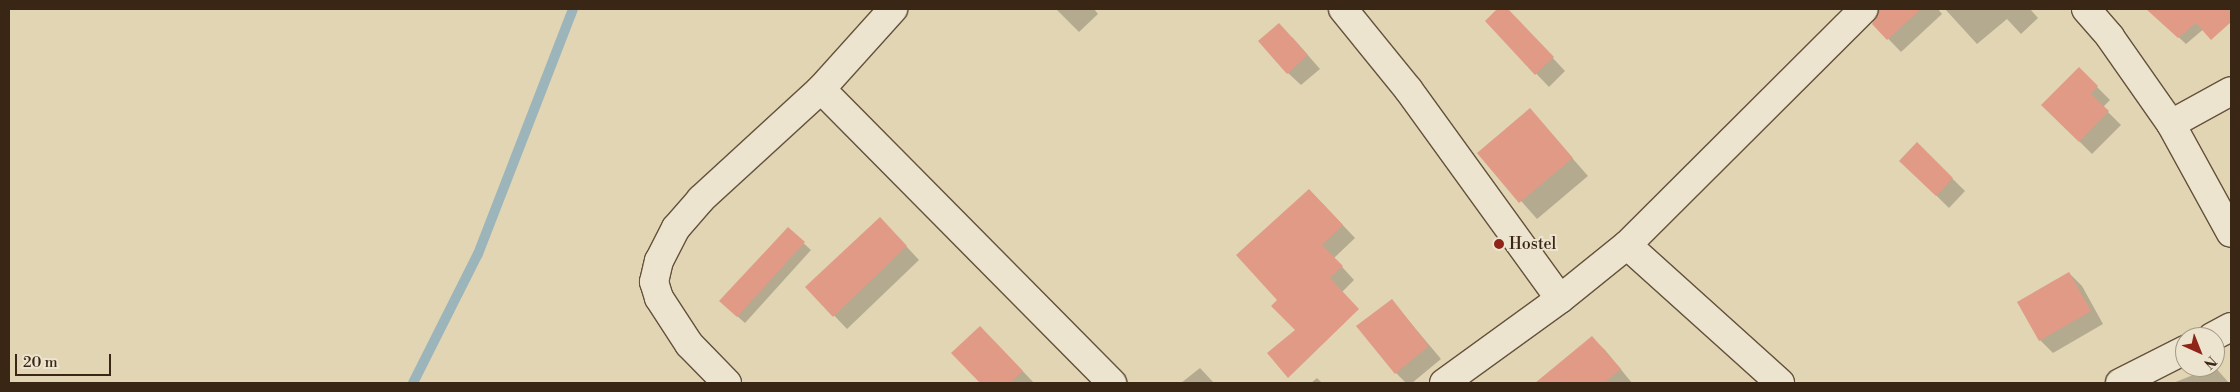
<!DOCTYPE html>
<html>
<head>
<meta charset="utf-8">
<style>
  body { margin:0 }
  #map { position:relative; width:2240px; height:392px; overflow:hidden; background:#e2d5b4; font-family:"Libre Bodoni",serif }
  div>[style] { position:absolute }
  .shadow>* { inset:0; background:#0003 }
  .stream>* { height:10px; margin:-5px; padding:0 5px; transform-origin:5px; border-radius:5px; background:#9cb5ba }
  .building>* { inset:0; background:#e09a85 }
  .roads { filter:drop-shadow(1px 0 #64523c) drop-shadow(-1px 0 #64523c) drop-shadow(0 1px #64523c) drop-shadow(0 -1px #64523c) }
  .minor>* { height:28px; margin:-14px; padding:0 14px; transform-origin:14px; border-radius:14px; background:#ece4ce }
  .dots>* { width:14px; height:14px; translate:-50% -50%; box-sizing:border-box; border:2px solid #ece4ce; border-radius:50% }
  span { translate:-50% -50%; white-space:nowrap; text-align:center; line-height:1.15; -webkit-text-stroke:4px #ece4ce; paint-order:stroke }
  .poi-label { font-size:16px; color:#3a2614 }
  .left { translate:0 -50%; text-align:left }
  .frame { position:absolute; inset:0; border:10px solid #3a2614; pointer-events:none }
  .north { position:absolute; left:2175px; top:327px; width:50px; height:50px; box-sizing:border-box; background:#ece4ce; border:1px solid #a59884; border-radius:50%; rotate:136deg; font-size:14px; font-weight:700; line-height:20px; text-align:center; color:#3a2614 }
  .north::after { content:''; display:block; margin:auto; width:18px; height:22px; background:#8f2418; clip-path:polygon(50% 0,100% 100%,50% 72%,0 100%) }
  .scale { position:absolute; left:15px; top:354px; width:96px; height:22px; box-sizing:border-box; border:2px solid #3a2614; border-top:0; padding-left:6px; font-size:15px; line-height:18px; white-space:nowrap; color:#3a2614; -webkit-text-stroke:4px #ece4ce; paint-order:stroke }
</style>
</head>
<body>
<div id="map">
  <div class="shadow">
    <div style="clip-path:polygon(1056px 9px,1094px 9px,1098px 14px,1079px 32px)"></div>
    <div style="clip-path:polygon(1499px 9px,1507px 9px,1565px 71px,1549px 87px,1486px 21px)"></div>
    <div style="clip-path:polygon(1880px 9px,1938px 9px,1942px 14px,1901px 52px,1873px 23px)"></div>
    <div style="clip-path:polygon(1945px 9px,2030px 9px,2038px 18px,2021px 34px,2007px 19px,1977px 44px)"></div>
    <div style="clip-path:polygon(2148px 9px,2212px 9px,2219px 16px,2186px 44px)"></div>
    <div style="clip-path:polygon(1292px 37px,1320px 69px,1301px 85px,1288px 73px)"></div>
    <div style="clip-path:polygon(2079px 69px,2110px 100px,2103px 107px,2121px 125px,2092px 154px,2043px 105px)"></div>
    <div style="clip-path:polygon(1530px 110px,1588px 176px,1537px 219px,1479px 153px)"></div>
    <div style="clip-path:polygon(1917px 144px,1965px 191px,1949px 208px,1901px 161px)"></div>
    <div style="clip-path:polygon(1322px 203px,1355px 238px,1334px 258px,1354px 280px,1342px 292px,1279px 300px)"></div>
    <div style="clip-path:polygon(788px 229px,811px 250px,745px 323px,728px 308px)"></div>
    <div style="clip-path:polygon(892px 231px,919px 260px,847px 329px,807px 287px)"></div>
    <div style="clip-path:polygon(2069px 273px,2082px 286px,2103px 324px,2053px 353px,2040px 340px)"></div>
    <div style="clip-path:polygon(1398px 308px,1441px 359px,1412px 383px,1406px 383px,1396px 373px)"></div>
    <div style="clip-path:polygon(1592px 338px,1605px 350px,1632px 383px,1558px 383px,1550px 373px)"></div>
    <div style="clip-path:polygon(993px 340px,1034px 383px,981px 383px,953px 353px)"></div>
    <div style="clip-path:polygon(2215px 367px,2229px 383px,2173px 383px,2213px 367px)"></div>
    <div style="clip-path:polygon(1200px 368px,1214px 383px,1181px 383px)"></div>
    <div style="clip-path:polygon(1317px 378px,1322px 383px,1311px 383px)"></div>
  </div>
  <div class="stream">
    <div style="left:413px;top:383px;width:144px;rotate:-63.3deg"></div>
    <div style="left:478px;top:254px;width:263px;rotate:-68.8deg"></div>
  </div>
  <div class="building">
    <div style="clip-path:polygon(1497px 9px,1508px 9px,1554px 57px,1535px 75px,1485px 21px)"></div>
    <div style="clip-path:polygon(1879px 9px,1921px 9px,1887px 40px,1872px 24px)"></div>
    <div style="clip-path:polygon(2146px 9px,2231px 9px,2231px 22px,2211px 40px,2196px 23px,2178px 38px)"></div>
    <div style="clip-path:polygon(1279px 23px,1308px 55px,1287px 74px,1258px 41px)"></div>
    <div style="clip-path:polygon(2079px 67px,2098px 86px,2091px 94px,2109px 111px,2079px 142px,2041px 105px)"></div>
    <div style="clip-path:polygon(1530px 108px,1573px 158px,1519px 203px,1477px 153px)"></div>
    <div style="clip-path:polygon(1917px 142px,1953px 178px,1936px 196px,1899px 161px)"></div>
    <div style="clip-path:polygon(1309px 189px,1343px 225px,1322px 245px,1343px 266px,1330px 278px,1359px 309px,1288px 378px,1267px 353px,1295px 330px,1271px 306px,1277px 300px,1236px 255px)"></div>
    <div style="clip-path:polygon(880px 217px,907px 246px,833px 317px,805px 287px)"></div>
    <div style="clip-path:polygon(788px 227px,805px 242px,737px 317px,719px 301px)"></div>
    <div style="clip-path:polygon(2069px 272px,2091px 311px,2039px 341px,2017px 302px)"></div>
    <div style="clip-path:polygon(1392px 299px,1429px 346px,1395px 374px,1356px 326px)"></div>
    <div style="clip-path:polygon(980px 326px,1023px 371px,1010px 383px,980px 383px,951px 353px)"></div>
    <div style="clip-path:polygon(1592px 336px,1621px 369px,1604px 383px,1535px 383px)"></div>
  </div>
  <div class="roads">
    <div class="minor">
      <div style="left:1343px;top:9px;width:103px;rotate:50.9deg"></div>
      <div style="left:1408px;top:89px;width:259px;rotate:54.1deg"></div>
      <div style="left:2086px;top:9px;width:37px;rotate:49deg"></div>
      <div style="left:2110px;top:37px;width:106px;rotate:55deg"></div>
      <div style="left:2171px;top:124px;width:124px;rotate:61.2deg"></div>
      <div style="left:821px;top:89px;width:414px;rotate:45.3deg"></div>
      <div style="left:2171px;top:124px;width:68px;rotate:-28.8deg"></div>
      <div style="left:1627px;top:245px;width:206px;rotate:42deg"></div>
      <div style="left:2212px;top:337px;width:21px;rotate:-28deg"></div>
      <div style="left:727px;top:383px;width:54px;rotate:-134.3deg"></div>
      <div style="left:689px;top:344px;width:55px;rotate:-123.1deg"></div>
      <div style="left:659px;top:298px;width:17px;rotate:-107deg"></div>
      <div style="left:654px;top:282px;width:22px;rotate:-77deg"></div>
      <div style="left:659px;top:261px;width:37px;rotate:-63deg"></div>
      <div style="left:676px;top:228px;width:38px;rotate:-49deg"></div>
      <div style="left:701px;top:199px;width:163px;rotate:-42.5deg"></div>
      <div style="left:821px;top:89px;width:108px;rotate:-48deg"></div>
      <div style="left:1444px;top:383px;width:143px;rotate:-35.9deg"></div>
      <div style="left:1560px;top:299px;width:86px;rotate:-38.9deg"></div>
      <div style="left:1627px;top:245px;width:334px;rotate:-44.9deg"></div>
      <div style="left:2120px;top:383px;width:73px;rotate:-26.9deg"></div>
    </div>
  </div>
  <div class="dots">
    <div style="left:1499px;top:244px;background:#8f2418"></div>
  </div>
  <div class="poi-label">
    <span class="left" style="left:1509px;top:244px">Hostel</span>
  </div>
  <div class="frame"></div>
  <div class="north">N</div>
  <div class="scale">20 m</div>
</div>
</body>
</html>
